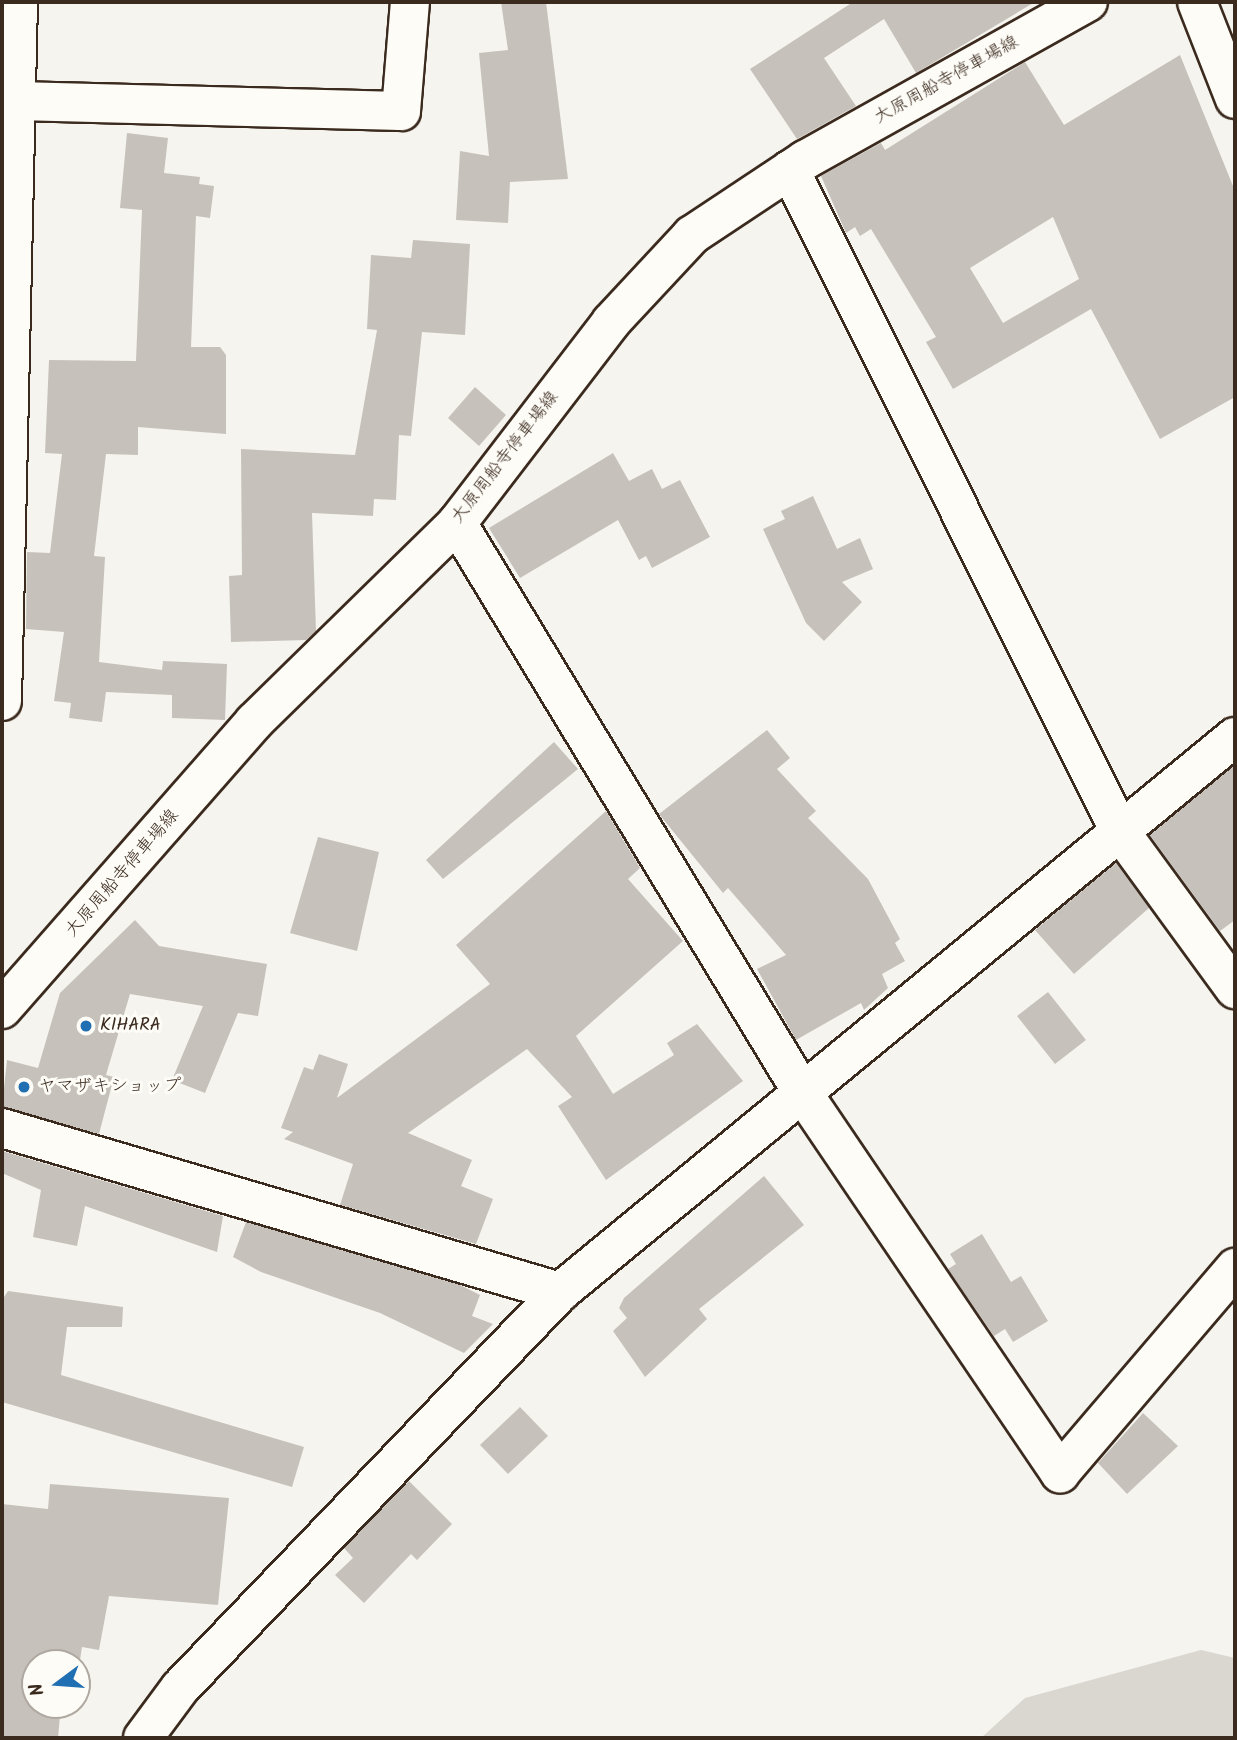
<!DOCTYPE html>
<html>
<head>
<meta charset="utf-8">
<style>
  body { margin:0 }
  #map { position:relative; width:1237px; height:1740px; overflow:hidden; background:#f5f4ee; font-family:Kalam,"Klee One",sans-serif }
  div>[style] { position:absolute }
  .green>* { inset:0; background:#dad6d0 }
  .building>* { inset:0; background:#c7c1bb }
  .roads { filter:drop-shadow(2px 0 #3b2a1e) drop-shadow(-2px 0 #3b2a1e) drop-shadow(0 2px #3b2a1e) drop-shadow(0 -2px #3b2a1e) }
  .minor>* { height:38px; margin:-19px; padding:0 19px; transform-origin:19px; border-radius:19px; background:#fdfcf7 }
  .secondary>* { height:38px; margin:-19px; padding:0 19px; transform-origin:19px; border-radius:19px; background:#fdfcf7 }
  .primary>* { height:38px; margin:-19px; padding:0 19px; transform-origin:19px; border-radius:19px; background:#fdfcf7 }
  .dots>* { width:19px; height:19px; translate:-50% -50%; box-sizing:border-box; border:4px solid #fdfcf7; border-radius:50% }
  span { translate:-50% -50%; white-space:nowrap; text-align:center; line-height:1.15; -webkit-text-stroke:6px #fdfcf7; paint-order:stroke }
  .street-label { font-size:18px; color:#3b2a1e }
  .poi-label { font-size:18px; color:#3b2a1e }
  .left { translate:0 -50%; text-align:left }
  .frame { position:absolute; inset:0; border:4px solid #3b2a1e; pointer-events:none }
  .north { position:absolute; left:21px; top:1649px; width:70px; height:70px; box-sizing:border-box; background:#fdfcf7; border:2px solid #afa8a0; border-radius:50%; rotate:254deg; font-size:19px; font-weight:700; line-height:28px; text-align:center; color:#3b2a1e }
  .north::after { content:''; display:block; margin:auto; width:24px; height:32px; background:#1f6fb2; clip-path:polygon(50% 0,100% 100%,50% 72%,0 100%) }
</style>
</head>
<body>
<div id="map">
  <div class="green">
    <div style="clip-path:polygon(1201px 1650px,1235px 1658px,1235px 1738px,981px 1738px,1025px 1698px)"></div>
  </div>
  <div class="building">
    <div style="clip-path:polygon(501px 2px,546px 2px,568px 179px,510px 182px,508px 223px,456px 220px,460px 151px,489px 156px,479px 53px,508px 50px)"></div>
    <div style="clip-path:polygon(853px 2px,1035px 2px,916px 73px,884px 19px,824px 58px,856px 106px,797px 139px,750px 69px)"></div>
    <div style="clip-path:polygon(evenodd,1180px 55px,1235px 191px,1235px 397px,1160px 439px,1091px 309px,953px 389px,926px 342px,936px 337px,871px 229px,860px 236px,855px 227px,846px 233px,821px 176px,881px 143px,885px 150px,1025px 62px,1064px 125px,1180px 55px,1053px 217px,1079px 279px,1003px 323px,970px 268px,1053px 217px)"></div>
    <div style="clip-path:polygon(127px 133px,168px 138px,164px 173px,200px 177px,199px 184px,214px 186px,210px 218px,196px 216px,191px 347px,220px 347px,226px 355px,226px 434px,138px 427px,138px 455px,106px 454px,94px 556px,105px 557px,99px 662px,162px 670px,163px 661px,227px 664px,225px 720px,172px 718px,172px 695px,106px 692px,102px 722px,69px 718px,71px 703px,54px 701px,64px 632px,26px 629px,27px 552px,50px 553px,62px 454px,45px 453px,49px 360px,136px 361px,142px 210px,120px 208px)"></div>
    <div style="clip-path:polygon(413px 240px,470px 244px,465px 335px,422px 332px,411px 436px,399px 435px,396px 500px,374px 499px,373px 516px,312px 513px,316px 631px,306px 640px,231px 642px,229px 576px,242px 575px,241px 449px,355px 455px,377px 330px,367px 329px,371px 255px,411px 258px)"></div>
    <div style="clip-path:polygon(475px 387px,506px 415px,479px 446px,448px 418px)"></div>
    <div style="clip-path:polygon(613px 453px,629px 481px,652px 469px,662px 489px,680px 480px,710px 537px,652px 568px,646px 556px,639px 560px,618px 520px,520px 578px,489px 528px)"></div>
    <div style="clip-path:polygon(813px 496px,837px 549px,860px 538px,873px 569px,842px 582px,862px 602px,824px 641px,806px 623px,763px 529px,785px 519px,781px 511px)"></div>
    <div style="clip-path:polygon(767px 730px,790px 758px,777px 769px,816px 811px,808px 818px,868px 879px,900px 939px,895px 943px,905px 961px,882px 974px,888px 988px,864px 1010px,861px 1003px,796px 1040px,757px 969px,786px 955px,728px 888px,723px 893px,659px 814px)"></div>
    <div style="clip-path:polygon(554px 742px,578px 769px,443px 879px,426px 860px)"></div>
    <div style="clip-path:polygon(1235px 765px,1235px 920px,1220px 931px,1150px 835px)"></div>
    <div style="clip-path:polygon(606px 811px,640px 868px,628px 879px,683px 941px,576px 1036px,613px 1094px,674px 1055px,667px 1043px,697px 1024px,743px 1081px,606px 1180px,558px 1106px,572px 1097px,527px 1049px,408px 1133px,472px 1160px,461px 1186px,493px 1199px,476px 1244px,340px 1205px,353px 1164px,284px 1139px,293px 1132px,281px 1128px,304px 1067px,313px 1070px,319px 1054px,348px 1064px,337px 1098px,490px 984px,456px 945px)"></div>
    <div style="clip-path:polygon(318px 837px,379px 852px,357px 951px,290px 933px)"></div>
    <div style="clip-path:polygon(1116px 863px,1149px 908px,1074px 974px,1035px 930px)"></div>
    <div style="clip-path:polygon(135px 920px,159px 946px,267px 964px,258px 1016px,238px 1013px,205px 1093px,172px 1080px,203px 1006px,130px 994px,106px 1075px,114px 1077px,99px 1134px,2px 1107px,7px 1060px,38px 1068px,60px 993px)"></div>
    <div style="clip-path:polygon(1048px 992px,1086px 1040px,1055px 1064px,1017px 1016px)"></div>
    <div style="clip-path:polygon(2px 1151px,223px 1216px,217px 1252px,85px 1206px,77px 1246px,33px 1237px,41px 1190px,2px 1173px)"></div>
    <div style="clip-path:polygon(764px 1176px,804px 1225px,699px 1309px,707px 1319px,645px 1377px,613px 1331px,627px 1318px,619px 1308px,624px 1298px)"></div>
    <div style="clip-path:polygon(246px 1222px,460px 1285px,480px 1295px,472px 1316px,493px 1324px,464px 1353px,380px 1313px,261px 1272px,233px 1257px)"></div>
    <div style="clip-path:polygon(982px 1234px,1011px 1282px,1021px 1276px,1048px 1321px,1013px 1342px,1005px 1329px,994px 1336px,948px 1269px,956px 1264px,950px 1254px)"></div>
    <div style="clip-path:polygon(8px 1291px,123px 1307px,122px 1327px,67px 1327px,61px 1375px,304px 1447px,292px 1487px,2px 1402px,2px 1300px)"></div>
    <div style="clip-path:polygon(520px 1407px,548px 1436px,508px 1474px,480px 1445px)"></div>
    <div style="clip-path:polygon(1143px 1413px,1178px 1446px,1127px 1494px,1098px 1463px)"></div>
    <div style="clip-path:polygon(409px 1481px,452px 1524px,417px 1560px,411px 1554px,364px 1603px,335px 1575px,353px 1558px,344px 1548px)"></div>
    <div style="clip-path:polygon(50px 1484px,229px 1498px,218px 1605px,109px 1596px,99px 1650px,82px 1647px,80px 1660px,35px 1663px,35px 1705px,61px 1705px,58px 1738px,2px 1738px,2px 1504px,48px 1509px)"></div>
  </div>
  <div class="roads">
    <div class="minor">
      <div style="left:1197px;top:2px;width:104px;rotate:68.6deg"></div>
      <div style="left:16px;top:101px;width:385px;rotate:1.5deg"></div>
      <div style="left:401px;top:111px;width:109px;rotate:-85.3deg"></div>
      <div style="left:790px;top:170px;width:737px;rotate:63.5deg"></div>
      <div style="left:1119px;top:830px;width:197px;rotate:53.9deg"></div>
      <div style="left:457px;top:523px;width:669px;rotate:58.76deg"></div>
      <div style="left:804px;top:1095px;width:457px;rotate:55.9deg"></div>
      <div style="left:1060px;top:1473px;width:270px;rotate:-49.5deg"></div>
      <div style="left:2px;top:1128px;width:582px;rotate:16.38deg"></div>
      <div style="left:143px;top:1738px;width:62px;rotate:-53.5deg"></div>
      <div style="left:180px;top:1688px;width:549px;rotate:-46.18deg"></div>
      <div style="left:560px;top:1292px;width:874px;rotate:-39.43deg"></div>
    </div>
    <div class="secondary">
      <div style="left:2px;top:1009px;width:382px;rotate:-48.7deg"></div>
      <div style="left:254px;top:722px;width:284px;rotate:-44.4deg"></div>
      <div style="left:457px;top:523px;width:253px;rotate:-52.5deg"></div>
      <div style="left:611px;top:322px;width:119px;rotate:-47deg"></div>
      <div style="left:692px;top:235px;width:136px;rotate:-33.6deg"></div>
      <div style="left:805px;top:160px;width:324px;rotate:-29.2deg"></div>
    </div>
    <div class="primary">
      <div style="left:2px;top:701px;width:699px;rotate:-88.69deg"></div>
    </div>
  </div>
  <div class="dots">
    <div style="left:86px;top:1026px;background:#1f6fb2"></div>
    <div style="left:24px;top:1087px;background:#1f6fb2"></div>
  </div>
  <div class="street-label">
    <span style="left:947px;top:81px;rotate:-29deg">大原周船寺停車場線</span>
    <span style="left:506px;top:458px;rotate:-52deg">大原周船寺停車場線</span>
    <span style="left:123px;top:874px;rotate:-49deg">大原周船寺停車場線</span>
  </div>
  <div class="poi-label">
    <span class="left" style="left:100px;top:1026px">KIHARA</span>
    <span class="left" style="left:38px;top:1087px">ヤマザキショップ</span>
  </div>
  <div class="frame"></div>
  <div class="north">N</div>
</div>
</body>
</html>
